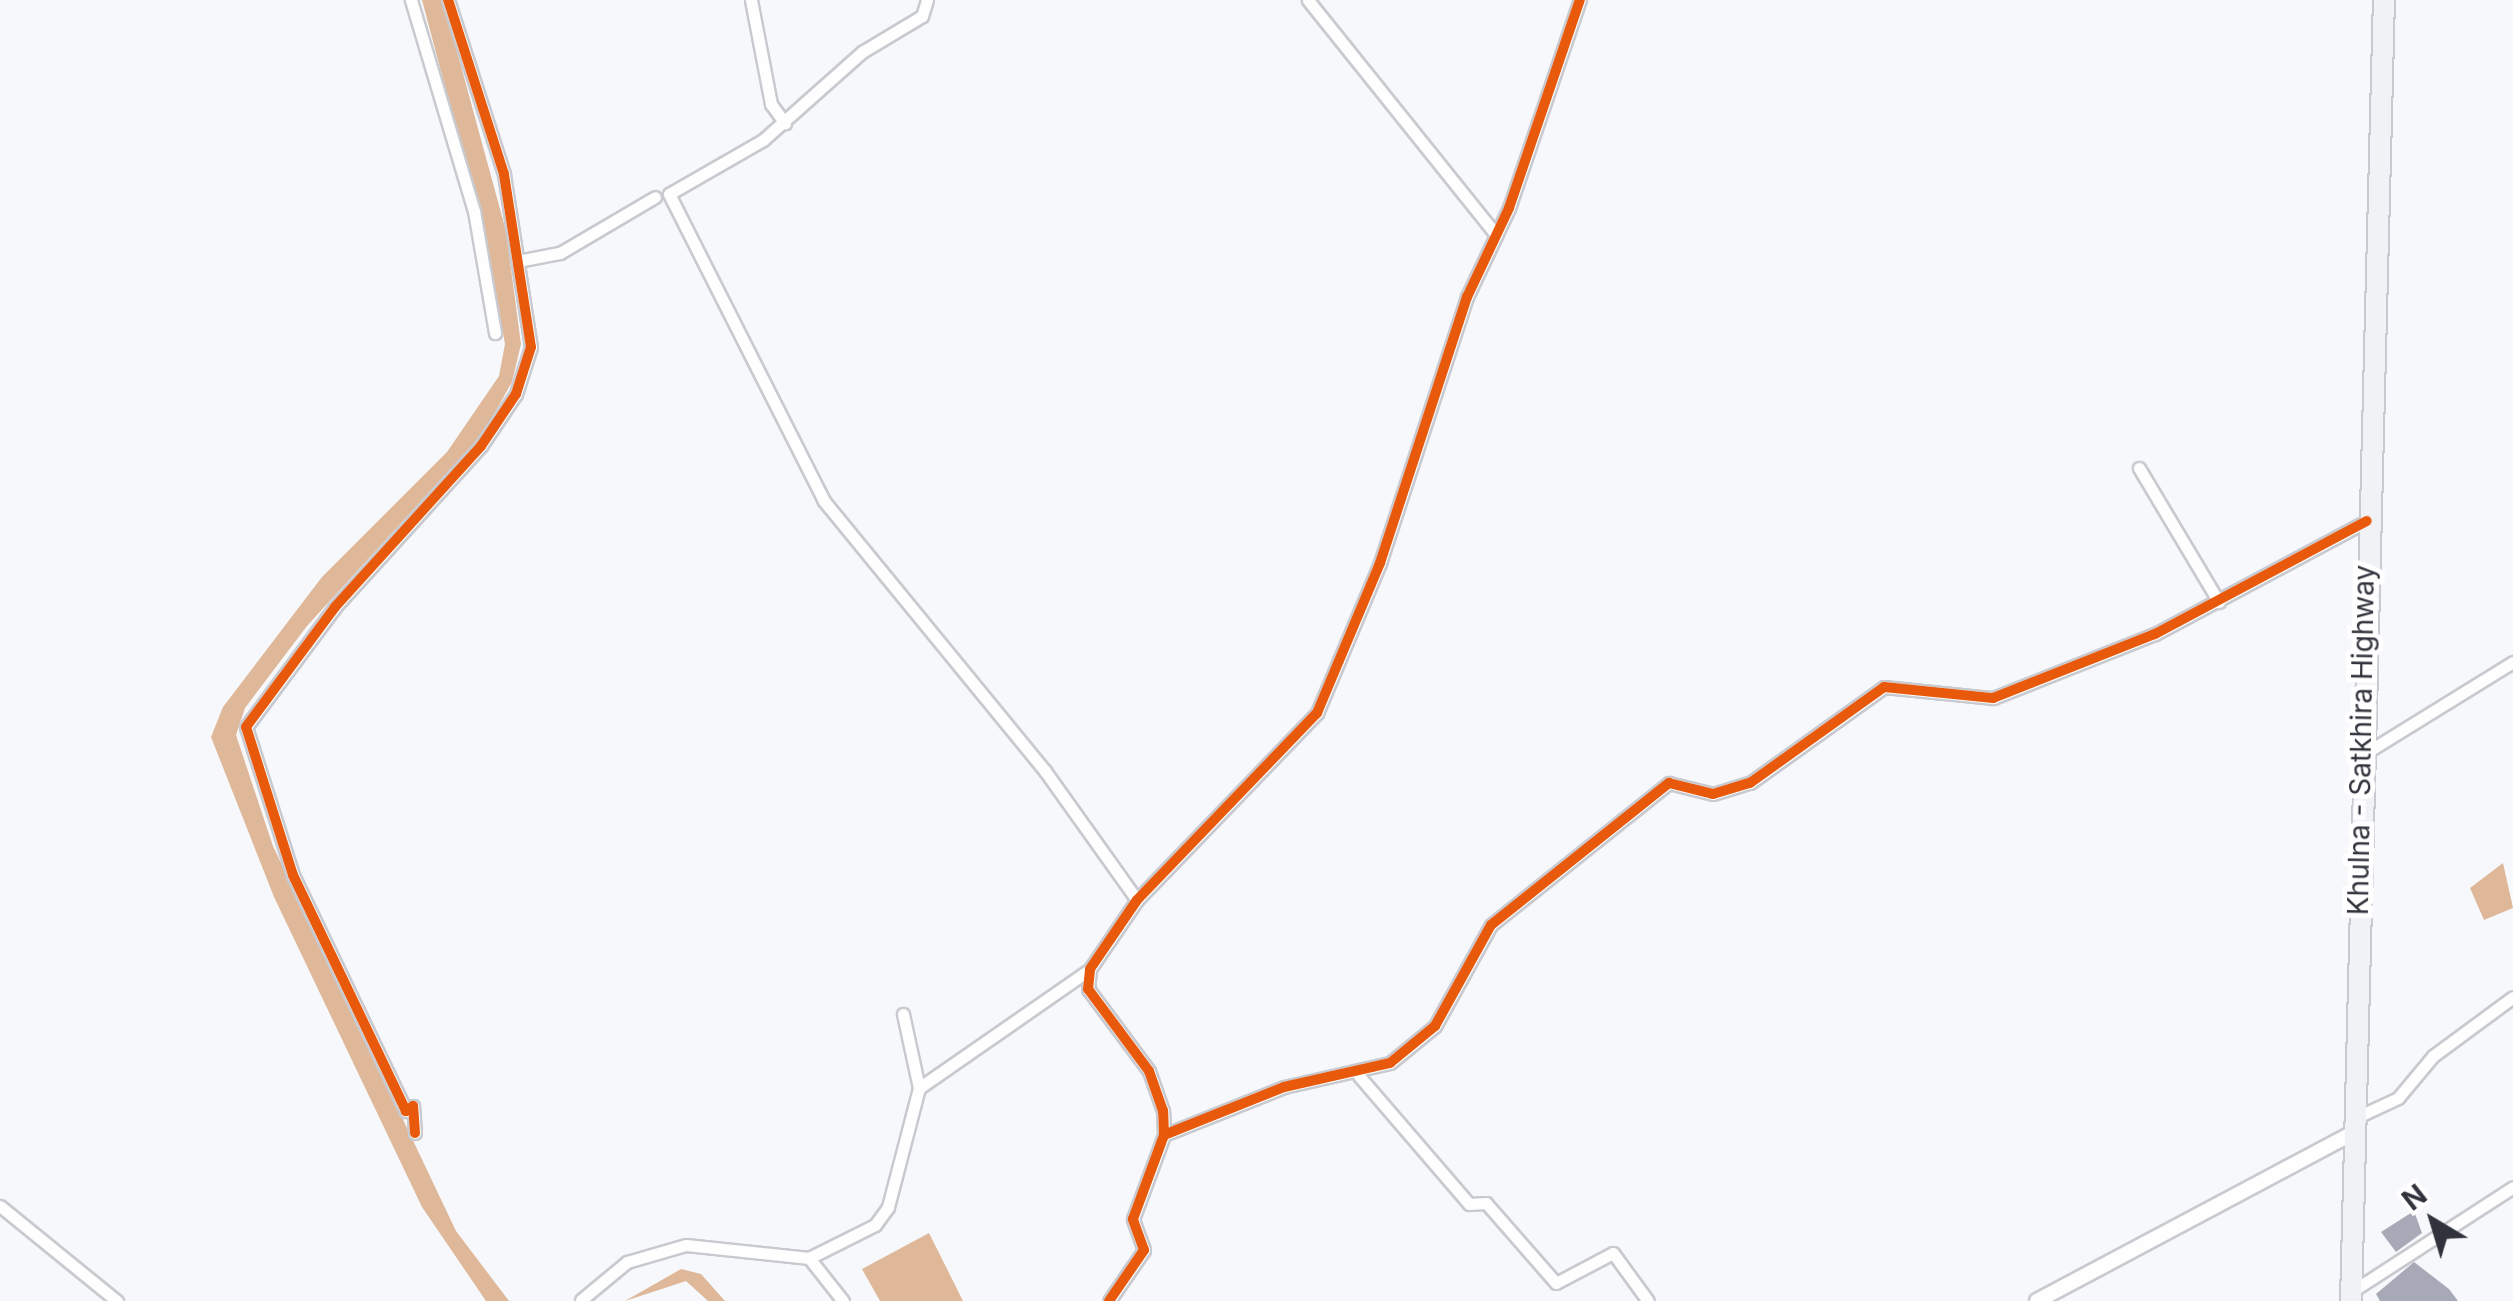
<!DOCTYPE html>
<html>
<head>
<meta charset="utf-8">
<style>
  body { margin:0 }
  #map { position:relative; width:2513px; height:1301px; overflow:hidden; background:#f7f8fb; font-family:Inter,sans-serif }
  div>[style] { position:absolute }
  .water>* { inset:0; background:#dfb89a }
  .building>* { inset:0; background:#a7a9b6 }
  .roads { filter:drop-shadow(2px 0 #c8cad0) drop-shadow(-2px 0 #c8cad0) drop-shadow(0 2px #c8cad0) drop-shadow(0 -2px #c8cad0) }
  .minor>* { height:11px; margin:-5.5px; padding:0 5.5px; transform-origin:5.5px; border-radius:5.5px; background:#fefefe }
  .tertiary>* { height:14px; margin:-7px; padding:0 7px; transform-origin:7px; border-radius:7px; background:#fefefe }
  .trunk>* { height:20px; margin:-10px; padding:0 10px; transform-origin:10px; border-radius:10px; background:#f0f2f6 }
  .cycleway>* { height:10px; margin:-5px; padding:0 5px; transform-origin:5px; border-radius:5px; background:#e8590c }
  span { translate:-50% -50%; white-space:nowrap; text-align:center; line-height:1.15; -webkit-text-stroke:10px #fff; paint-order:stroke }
  .street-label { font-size:28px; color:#31333c }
  .north { position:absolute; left:2383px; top:1171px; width:100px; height:100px; -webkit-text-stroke:8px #fff; paint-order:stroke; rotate:322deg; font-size:28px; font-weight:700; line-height:40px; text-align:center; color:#31333c }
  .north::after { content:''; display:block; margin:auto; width:35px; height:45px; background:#31333c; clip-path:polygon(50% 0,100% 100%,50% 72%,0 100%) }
</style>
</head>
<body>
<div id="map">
  <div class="water">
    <div style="clip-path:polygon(422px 0,443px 0,506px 231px,521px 344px,512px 382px,484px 432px,307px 626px,245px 708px,236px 735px,273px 846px,456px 1231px,509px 1301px,486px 1301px,422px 1207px,274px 897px,211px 737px,223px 707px,322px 577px,447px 452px,499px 376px,505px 344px,486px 241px)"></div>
    <div style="clip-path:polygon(2503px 863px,2513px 908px,2484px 920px,2470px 888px)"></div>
    <div style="clip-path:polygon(929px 1233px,963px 1301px,880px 1301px,862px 1269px)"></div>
    <div style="clip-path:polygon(681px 1269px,701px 1274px,725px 1301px,708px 1301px,686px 1281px,625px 1301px)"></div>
  </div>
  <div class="building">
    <div style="clip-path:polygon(2414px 1211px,2422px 1233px,2396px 1252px,2381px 1232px)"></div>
    <div style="clip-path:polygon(2414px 1262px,2449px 1289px,2458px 1301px,2380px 1301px,2376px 1294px)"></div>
  </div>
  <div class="roads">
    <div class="minor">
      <div style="left:411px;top:0;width:220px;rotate:73.4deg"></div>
      <div style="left:474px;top:211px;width:124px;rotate:80.2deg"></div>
      <div style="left:751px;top:0;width:106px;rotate:79.1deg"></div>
      <div style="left:771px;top:104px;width:24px;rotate:54deg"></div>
      <div style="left:927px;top:0;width:17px;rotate:107deg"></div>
      <div style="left:922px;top:16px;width:70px;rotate:149deg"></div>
      <div style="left:862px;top:52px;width:132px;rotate:138.4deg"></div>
      <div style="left:763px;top:140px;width:108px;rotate:150.1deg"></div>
      <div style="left:669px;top:194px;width:344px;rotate:63.2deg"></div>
      <div style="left:824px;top:501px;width:349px;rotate:50.7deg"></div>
      <div style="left:1045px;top:771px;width:158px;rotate:54.5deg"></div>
      <div style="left:1308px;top:0;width:301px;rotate:51.3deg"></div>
      <div style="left:523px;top:260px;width:38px;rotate:-11deg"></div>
      <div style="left:560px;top:253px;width:110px;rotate:-30.5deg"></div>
      <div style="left:2139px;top:468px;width:156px;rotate:59.2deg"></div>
      <div style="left:2364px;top:754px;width:175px;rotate:-31.7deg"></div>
      <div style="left:903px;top:1014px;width:76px;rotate:77.8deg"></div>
      <div style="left:1359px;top:1076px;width:169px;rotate:49.3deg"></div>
      <div style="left:1469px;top:1204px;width:17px;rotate:-3deg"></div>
      <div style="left:1486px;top:1203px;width:106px;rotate:48.8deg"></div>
      <div style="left:1556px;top:1283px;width:64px;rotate:-27.8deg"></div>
      <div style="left:1613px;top:1253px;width:59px;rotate:53.9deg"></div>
      <div style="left:2353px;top:1119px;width:50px;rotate:-25deg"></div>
      <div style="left:2398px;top:1098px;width:55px;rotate:-50.2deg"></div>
      <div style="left:2433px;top:1056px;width:99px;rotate:-36.4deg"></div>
      <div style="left:415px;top:1133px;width:27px;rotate:-94deg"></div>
      <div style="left:413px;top:1106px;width:9px;rotate:144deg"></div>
      <div style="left:406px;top:1111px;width:262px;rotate:-115.6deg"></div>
      <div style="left:293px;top:875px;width:155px;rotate:-107.6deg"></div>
      <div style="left:246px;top:727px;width:149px;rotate:-53.4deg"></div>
      <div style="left:335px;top:607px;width:217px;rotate:-47.8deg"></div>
      <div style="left:481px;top:446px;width:63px;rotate:-56.1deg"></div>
      <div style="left:516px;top:394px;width:49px;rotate:-72.3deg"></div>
      <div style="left:531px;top:347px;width:175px;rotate:-98.9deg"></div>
      <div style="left:504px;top:174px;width:183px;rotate:-107.8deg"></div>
      <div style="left:1164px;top:1135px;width:129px;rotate:-21.8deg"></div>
      <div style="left:1284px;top:1087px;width:109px;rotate:-12.8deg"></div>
      <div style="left:1390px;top:1063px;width:58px;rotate:-39.4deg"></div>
      <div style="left:1435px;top:1026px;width:115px;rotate:-61deg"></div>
      <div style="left:1491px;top:925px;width:228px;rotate:-38.6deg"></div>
      <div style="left:1669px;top:783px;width:45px;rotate:14deg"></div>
      <div style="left:1713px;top:794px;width:39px;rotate:-17deg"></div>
      <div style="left:1750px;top:783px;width:165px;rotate:-35.6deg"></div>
      <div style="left:1884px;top:687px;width:110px;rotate:5.8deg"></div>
      <div style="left:1993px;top:698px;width:174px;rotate:-21.6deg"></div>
      <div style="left:2155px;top:634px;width:240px;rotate:-28.1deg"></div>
      <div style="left:0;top:1206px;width:151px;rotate:39.1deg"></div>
      <div style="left:2351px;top:1292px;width:193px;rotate:-32.9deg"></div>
      <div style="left:581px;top:1300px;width:60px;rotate:-39.6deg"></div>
      <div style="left:627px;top:1262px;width:61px;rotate:-16.1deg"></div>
      <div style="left:686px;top:1245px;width:124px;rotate:6deg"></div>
      <div style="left:843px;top:1301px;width:55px;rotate:-128.3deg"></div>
      <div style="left:809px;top:1258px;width:74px;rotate:-26.6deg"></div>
      <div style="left:875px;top:1225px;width:22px;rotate:-54deg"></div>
      <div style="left:888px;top:1207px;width:123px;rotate:-75.4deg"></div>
      <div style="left:919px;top:1088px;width:208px;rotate:-34.8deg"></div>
      <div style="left:1109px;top:1301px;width:62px;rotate:-55.5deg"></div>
      <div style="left:1144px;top:1250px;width:33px;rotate:-110deg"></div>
      <div style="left:1133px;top:1219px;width:90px;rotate:-69.7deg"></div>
      <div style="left:1164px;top:1135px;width:24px;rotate:-92deg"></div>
      <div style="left:1163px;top:1111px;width:42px;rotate:-109.3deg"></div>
      <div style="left:1149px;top:1071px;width:102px;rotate:-126.6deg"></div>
      <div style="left:1088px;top:989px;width:20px;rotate:-84deg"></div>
      <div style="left:1090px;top:969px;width:83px;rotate:-55.7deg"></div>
      <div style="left:1137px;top:900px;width:260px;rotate:-46.1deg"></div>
      <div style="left:1317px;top:713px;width:163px;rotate:-67.2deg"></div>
      <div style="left:1380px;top:563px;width:280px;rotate:-71.9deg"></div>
      <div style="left:1467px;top:297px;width:98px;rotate:-64.7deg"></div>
      <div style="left:1509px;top:208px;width:220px;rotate:-71.2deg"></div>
    </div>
    <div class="tertiary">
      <div style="left:2037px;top:1301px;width:358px;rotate:-28deg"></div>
    </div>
    <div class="trunk">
      <div style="left:2351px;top:1301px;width:1301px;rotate:-88.55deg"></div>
    </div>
  </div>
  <div class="cycleway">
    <div style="left:415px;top:1133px;width:27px;rotate:-94deg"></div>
    <div style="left:413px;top:1106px;width:9px;rotate:144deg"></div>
    <div style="left:406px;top:1111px;width:262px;rotate:-115.6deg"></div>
    <div style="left:293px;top:875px;width:155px;rotate:-107.6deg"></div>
    <div style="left:246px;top:727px;width:149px;rotate:-53.4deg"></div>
    <div style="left:335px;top:607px;width:217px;rotate:-47.8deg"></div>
    <div style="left:481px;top:446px;width:63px;rotate:-56.1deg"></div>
    <div style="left:516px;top:394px;width:49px;rotate:-72.3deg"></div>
    <div style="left:531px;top:347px;width:175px;rotate:-98.9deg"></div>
    <div style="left:504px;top:174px;width:183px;rotate:-107.8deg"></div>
    <div style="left:1164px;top:1135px;width:129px;rotate:-21.8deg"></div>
    <div style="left:1284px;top:1087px;width:109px;rotate:-12.8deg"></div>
    <div style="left:1390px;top:1063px;width:58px;rotate:-39.4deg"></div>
    <div style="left:1435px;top:1026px;width:115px;rotate:-61deg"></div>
    <div style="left:1491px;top:925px;width:228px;rotate:-38.6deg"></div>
    <div style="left:1669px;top:783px;width:45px;rotate:14deg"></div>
    <div style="left:1713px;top:794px;width:39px;rotate:-17deg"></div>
    <div style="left:1750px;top:783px;width:165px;rotate:-35.6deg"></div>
    <div style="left:1884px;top:687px;width:110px;rotate:5.8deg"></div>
    <div style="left:1993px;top:698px;width:174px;rotate:-21.6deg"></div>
    <div style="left:2155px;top:634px;width:240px;rotate:-28.1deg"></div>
    <div style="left:1109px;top:1301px;width:62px;rotate:-55.5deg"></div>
    <div style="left:1144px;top:1250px;width:33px;rotate:-110deg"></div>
    <div style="left:1133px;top:1219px;width:90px;rotate:-69.7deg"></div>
    <div style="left:1164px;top:1135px;width:24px;rotate:-92deg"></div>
    <div style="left:1163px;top:1111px;width:42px;rotate:-109.3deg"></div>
    <div style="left:1149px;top:1071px;width:102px;rotate:-126.6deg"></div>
    <div style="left:1088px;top:989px;width:20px;rotate:-84deg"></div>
    <div style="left:1090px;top:969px;width:83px;rotate:-55.7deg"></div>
    <div style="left:1137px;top:900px;width:260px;rotate:-46.1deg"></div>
    <div style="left:1317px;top:713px;width:163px;rotate:-67.2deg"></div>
    <div style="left:1380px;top:563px;width:280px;rotate:-71.9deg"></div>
    <div style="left:1467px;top:297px;width:98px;rotate:-64.7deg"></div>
    <div style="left:1509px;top:208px;width:220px;rotate:-71.2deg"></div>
  </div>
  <div class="street-label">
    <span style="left:2361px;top:740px;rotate:-89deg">Khulna - Satkhira Highway</span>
  </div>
  <div class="north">N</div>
</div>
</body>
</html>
